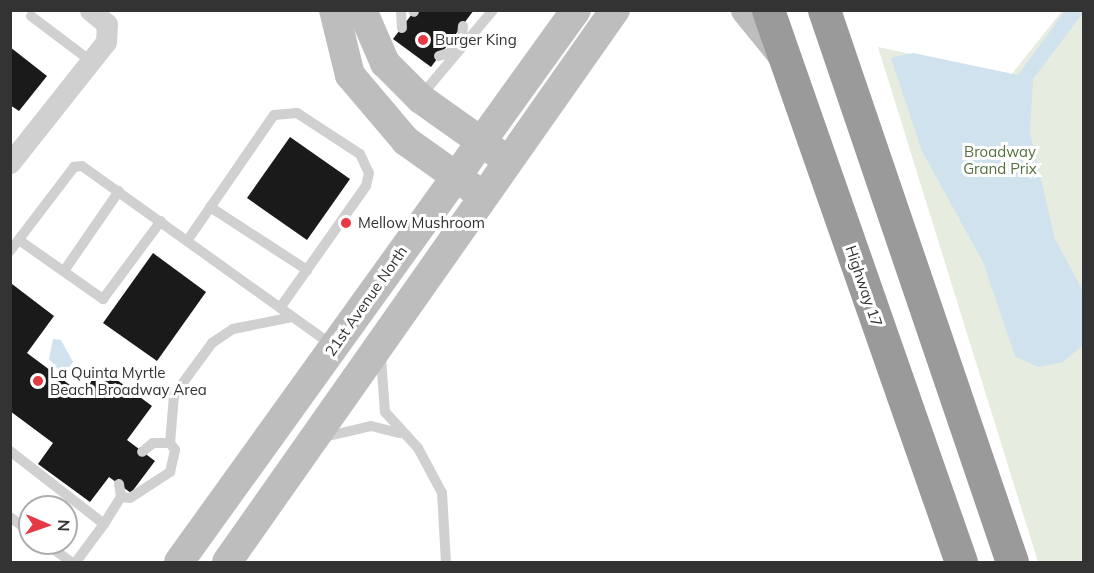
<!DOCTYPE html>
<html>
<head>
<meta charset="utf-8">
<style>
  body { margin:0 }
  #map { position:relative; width:1094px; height:573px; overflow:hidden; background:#fff; font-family:Mulish,sans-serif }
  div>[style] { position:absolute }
  .green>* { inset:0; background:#e6ecdf }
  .water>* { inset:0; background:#cfe2ee }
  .building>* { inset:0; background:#1a1a1a }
  .lane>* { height:10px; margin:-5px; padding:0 5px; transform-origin:5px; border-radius:5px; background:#d0d0d0 }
  .street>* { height:21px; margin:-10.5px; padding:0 10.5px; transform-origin:10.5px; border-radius:10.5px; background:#d0d0d0 }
  .secondary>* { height:30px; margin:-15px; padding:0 15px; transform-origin:15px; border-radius:15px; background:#bdbdbd }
  .highway>* { height:33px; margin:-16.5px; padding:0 16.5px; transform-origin:16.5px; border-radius:16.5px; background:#9a9a9a }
  .dots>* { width:16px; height:16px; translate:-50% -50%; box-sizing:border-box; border:3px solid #fff; border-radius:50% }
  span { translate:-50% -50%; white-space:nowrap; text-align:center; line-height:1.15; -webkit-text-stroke:6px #fff; paint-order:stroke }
  .poi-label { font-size:15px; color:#333 }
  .left { translate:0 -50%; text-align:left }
  .park-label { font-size:15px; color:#56703f }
  .street-label { font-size:15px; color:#333 }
  .frame { position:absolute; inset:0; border:12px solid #333; pointer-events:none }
  .north { position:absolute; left:18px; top:495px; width:60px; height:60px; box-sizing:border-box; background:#fff; border:2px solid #adadad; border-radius:50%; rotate:92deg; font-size:16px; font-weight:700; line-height:24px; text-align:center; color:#333 }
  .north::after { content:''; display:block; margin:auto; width:21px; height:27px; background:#e63946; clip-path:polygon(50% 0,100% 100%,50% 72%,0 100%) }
</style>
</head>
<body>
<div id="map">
  <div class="green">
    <div style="clip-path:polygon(1062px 11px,1083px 11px,1083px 562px,1038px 562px,878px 47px,1011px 75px)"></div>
  </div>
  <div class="water">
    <div style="clip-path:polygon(1065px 11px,1083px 13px,1033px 79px,1030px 132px,1055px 239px,1083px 291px,1083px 345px,1063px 362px,1038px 367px,1015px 356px,983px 262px,922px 151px,891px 58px,913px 53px,1018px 75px)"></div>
    <div style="clip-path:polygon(53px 339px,61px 340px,73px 362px,68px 369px,58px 369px,49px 359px)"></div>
  </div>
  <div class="building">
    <div style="clip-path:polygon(415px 10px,474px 10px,431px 67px,393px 39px)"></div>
    <div style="clip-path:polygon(10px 47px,47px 76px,19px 111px,10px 105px)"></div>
    <div style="clip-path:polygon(290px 137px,350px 179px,307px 240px,247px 198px)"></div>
    <div style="clip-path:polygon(153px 253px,206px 292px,157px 361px,103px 323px)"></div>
    <div style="clip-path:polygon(12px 284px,54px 316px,27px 353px,82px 394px,101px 368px,152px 406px,127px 440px,155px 461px,131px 493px,109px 477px,90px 502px,38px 464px,53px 443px,10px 411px)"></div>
  </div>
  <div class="lane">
    <div style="left:401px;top:10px;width:18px;rotate:87deg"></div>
    <div style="left:413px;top:10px;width:2px;rotate:63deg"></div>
    <div style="left:31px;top:16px;width:76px;rotate:37deg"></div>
    <div style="left:461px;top:48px;width:22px;rotate:-85deg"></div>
    <div style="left:439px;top:56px;width:22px;rotate:-18deg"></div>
    <div style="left:420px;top:97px;width:114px;rotate:-50deg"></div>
    <div style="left:210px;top:207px;width:116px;rotate:33deg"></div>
    <div style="left:19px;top:240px;width:103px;rotate:35.1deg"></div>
    <div style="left:103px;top:299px;width:97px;rotate:-53.4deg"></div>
    <div style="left:187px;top:241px;width:153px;rotate:-55.4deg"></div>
    <div style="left:274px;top:115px;width:23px;rotate:-5deg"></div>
    <div style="left:297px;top:113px;width:75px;rotate:33.1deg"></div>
    <div style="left:360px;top:154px;width:21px;rotate:65deg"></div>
    <div style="left:369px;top:173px;width:13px;rotate:103deg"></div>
    <div style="left:366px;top:186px;width:149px;rotate:125.2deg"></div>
    <div style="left:10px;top:251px;width:106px;rotate:-52.7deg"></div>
    <div style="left:74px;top:167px;width:8px;rotate:-7deg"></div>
    <div style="left:82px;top:166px;width:309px;rotate:35.6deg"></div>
    <div style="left:64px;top:271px;width:97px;rotate:-55.5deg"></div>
    <div style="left:381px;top:358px;width:54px;rotate:85.8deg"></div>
    <div style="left:385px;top:412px;width:49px;rotate:47.5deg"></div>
    <div style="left:418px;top:448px;width:51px;rotate:61.9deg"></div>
    <div style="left:442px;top:493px;width:69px;rotate:86.7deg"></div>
    <div style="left:324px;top:437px;width:48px;rotate:-13.2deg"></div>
    <div style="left:371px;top:426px;width:30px;rotate:14deg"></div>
    <div style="left:170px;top:443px;width:48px;rotate:-85.2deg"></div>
    <div style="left:174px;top:395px;width:64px;rotate:-53.8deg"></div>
    <div style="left:212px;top:343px;width:25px;rotate:-34deg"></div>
    <div style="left:233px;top:329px;width:60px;rotate:-11.5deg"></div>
    <div style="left:10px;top:451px;width:119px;rotate:37.8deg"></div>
    <div style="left:104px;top:524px;width:47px;rotate:126.4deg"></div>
    <div style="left:119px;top:484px;width:13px;rotate:81deg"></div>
    <div style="left:121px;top:497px;width:9px;rotate:6deg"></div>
    <div style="left:130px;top:498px;width:48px;rotate:-33deg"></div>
    <div style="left:170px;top:472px;width:23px;rotate:-77deg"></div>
    <div style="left:175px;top:450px;width:9px;rotate:-126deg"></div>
    <div style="left:170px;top:443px;width:17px;rotate:180deg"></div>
    <div style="left:153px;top:443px;width:14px;rotate:141deg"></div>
    <div style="left:10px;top:517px;width:25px;rotate:37deg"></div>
    <div style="left:104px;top:524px;width:32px;rotate:-58deg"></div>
    <div style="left:45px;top:543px;width:32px;rotate:36deg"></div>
  </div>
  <div class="street">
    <div style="left:10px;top:163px;width:154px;rotate:-51.6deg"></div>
    <div style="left:106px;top:42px;width:18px;rotate:-87deg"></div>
    <div style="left:107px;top:24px;width:22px;rotate:-141deg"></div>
  </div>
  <div class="secondary">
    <div style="left:334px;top:10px;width:67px;rotate:76.2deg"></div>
    <div style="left:350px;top:75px;width:87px;rotate:49.7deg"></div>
    <div style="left:406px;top:141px;width:81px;rotate:35.5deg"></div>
    <div style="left:362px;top:10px;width:58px;rotate:66.5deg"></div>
    <div style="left:385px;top:63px;width:51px;rotate:45deg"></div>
    <div style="left:421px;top:99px;width:93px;rotate:35.4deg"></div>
    <div style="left:746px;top:10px;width:54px;rotate:51deg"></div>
    <div style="left:179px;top:562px;width:680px;rotate:-54.28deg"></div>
    <div style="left:227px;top:562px;width:675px;rotate:-54.9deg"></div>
  </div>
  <div class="highway">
    <div style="left:768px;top:10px;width:585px;rotate:70.73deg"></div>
    <div style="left:824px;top:10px;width:583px;rotate:71.19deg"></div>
  </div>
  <div class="dots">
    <div style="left:423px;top:40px;background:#e63946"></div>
    <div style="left:346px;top:223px;background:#e63946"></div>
    <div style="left:38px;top:381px;background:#e63946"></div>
  </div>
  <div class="poi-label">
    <span class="left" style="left:435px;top:40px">Burger King</span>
    <span class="left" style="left:358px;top:223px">Mellow Mushroom</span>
    <span class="left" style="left:50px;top:381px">La Quinta Myrtle<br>Beach Broadway Area</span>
  </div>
  <div class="park-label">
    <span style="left:1000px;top:160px">Broadway<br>Grand Prix</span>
  </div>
  <div class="street-label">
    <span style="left:864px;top:286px;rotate:71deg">Highway 17</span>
    <span style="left:366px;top:301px;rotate:-55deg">21st Avenue North</span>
  </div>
  <div class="frame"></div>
  <div class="north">N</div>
</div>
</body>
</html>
